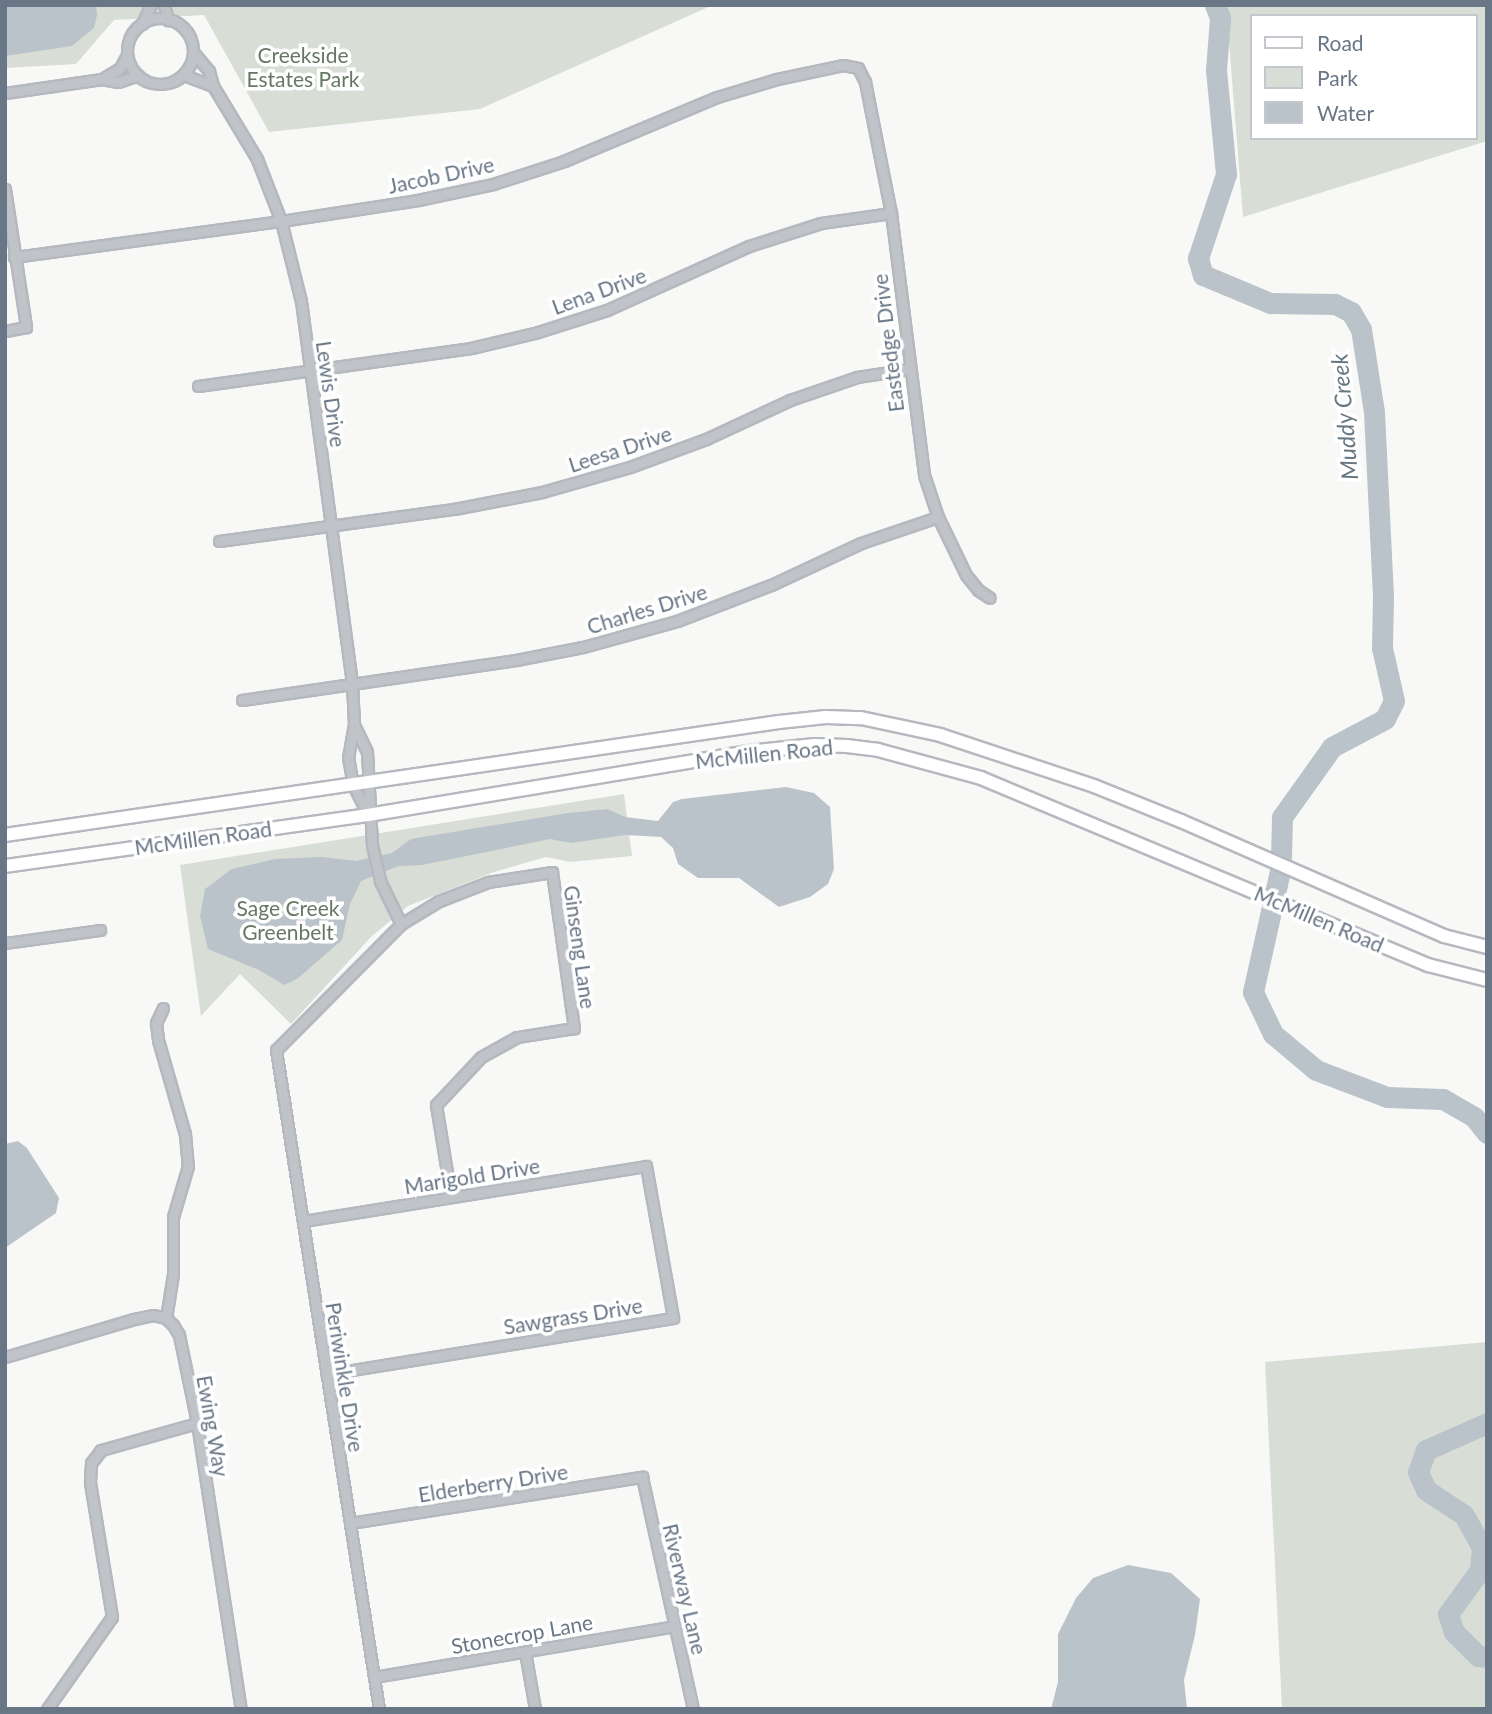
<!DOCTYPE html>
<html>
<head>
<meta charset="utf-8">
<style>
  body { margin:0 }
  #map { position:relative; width:1492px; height:1714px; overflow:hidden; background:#f8f9f7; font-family:Lato,sans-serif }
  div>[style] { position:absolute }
  .green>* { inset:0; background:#d8ddd6 }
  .water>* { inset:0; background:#bac3c9 }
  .river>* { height:21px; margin:-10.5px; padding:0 10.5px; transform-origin:10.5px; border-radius:10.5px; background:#bac3c9 }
  .roads { filter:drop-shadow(2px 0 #b5b9bf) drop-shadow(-2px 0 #b5b9bf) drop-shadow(0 2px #b5b9bf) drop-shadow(0 -2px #b5b9bf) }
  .street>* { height:9px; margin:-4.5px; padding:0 4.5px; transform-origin:4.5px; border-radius:4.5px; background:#c0c4c8 }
  .street>.ring { margin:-4.5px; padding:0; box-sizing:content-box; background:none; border:9px solid #c0c4c8; border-radius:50% }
  .secondary>* { height:12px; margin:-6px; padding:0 6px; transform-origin:6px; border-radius:6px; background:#fff }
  span { translate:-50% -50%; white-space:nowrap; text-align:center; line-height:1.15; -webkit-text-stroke:7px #fff; paint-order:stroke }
  .park-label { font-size:21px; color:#667864 }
  .street-label { font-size:21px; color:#697686 }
  .water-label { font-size:23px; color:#657681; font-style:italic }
  .frame { position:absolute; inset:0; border:7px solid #697686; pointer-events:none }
  .legend { position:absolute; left:1250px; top:14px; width:228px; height:126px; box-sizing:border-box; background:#fff; border:2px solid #c3c8cf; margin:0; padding:9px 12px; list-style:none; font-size:21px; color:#697686 }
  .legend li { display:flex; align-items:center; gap:14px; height:35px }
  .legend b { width:35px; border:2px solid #c3c8cf }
</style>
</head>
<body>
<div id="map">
  <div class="green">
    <div style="clip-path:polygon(5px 5px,713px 5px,480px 109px,269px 132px,204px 15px,114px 20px,76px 64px,5px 68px)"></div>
    <div style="clip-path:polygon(evenodd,1226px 5px,1487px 5px,1487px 141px,1243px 217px,1226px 5px,1252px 16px,1476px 16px,1476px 138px,1252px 138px,1252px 16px)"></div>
    <div style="clip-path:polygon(624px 794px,632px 856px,570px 862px,546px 857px,494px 872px,408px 906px,371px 937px,291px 1024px,240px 974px,201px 1016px,180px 865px)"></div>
    <div style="clip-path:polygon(1487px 1342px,1487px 1709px,1282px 1709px,1265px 1362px)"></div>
  </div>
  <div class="water">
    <div style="clip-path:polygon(5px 5px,96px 5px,97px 15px,94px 28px,72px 46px,5px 56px)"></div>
    <div style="clip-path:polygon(786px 787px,814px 793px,830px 807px,834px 869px,828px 884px,810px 897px,779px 907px,739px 878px,698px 878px,678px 864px,673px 848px,661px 837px,625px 835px,571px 843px,550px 839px,422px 865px,399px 866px,361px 881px,350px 904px,342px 940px,297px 979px,284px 985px,259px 970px,208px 949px,200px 916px,205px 889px,232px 869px,275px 859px,322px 857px,356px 861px,392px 853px,411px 839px,568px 813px,607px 809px,625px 817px,658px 821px,673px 802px,682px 799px)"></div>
    <div style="clip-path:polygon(18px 1141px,27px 1148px,59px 1198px,56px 1213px,5px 1248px,5px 1144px)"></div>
    <div style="clip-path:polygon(1128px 1565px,1171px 1573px,1200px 1599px,1195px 1635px,1184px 1680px,1187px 1709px,1051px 1709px,1058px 1682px,1058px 1634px,1076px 1598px,1093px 1578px)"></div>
  </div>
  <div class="river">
    <div style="left:1215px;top:5px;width:14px;rotate:69deg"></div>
    <div style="left:1220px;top:18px;width:52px;rotate:94.4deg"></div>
    <div style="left:1216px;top:70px;width:104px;rotate:84.5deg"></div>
    <div style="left:1226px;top:174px;width:89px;rotate:108.4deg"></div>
    <div style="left:1198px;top:258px;width:18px;rotate:74deg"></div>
    <div style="left:1203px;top:275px;width:73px;rotate:22.7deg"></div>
    <div style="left:1270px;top:303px;width:65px;rotate:0.9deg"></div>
    <div style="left:1335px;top:304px;width:18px;rotate:27deg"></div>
    <div style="left:1351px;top:312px;width:20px;rotate:60deg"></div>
    <div style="left:1361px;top:329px;width:84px;rotate:81.1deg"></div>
    <div style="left:1374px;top:412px;width:184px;rotate:87.2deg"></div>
    <div style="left:1383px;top:596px;width:52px;rotate:91.1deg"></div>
    <div style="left:1382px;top:648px;width:54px;rotate:77.2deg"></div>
    <div style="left:1394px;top:701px;width:20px;rotate:117deg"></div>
    <div style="left:1385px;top:719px;width:60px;rotate:152.2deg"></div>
    <div style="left:1332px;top:747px;width:86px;rotate:125.5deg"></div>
    <div style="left:1282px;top:817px;width:40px;rotate:91.4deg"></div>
    <div style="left:1280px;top:871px;width:124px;rotate:102.6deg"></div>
    <div style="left:1253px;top:992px;width:47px;rotate:64.5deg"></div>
    <div style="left:1273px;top:1034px;width:56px;rotate:39.9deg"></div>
    <div style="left:1316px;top:1070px;width:76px;rotate:20.8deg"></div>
    <div style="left:1387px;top:1097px;width:56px;rotate:2deg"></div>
    <div style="left:1443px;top:1099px;width:36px;rotate:30deg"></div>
    <div style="left:1474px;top:1117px;width:21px;rotate:51deg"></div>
    <div style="left:1487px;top:1423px;width:67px;rotate:156.1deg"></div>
    <div style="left:1426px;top:1450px;width:23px;rotate:110deg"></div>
    <div style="left:1418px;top:1472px;width:20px;rotate:66deg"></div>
    <div style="left:1426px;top:1490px;width:45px;rotate:33.3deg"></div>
    <div style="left:1464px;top:1515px;width:37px;rotate:61deg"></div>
    <div style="left:1482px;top:1547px;width:23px;rotate:95deg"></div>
    <div style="left:1480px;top:1570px;width:54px;rotate:126deg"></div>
    <div style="left:1448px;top:1614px;width:19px;rotate:72deg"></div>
    <div style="left:1454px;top:1632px;width:34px;rotate:45deg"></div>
    <div style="left:1478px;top:1656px;width:9px;rotate:6deg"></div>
  </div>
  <div class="roads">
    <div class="street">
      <div style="left:164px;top:5px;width:16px;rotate:75deg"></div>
      <div class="ring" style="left:127px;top:18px;width:57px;height:57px"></div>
      <div style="left:142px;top:24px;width:21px;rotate:-65deg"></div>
      <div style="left:193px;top:52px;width:25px;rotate:50deg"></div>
      <div style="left:209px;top:71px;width:16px;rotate:75deg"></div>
      <div style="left:213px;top:86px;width:85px;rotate:58.9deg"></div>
      <div style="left:257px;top:159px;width:66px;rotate:68.8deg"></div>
      <div style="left:281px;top:221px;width:82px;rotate:76deg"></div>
      <div style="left:301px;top:301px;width:386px;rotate:82.4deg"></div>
      <div style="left:352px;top:684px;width:40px;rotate:87.1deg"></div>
      <div style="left:354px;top:724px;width:34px;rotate:100deg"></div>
      <div style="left:348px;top:757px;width:28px;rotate:80deg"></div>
      <div style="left:353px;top:785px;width:34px;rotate:63deg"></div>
      <div style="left:184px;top:75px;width:31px;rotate:21deg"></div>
      <div style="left:102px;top:79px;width:16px;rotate:11deg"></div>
      <div style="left:118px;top:82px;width:21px;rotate:-19deg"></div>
      <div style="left:5px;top:93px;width:98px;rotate:-8.2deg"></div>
      <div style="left:102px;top:79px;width:21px;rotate:-31deg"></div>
      <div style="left:120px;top:68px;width:15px;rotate:-62deg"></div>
      <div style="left:5px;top:189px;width:140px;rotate:81.3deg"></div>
      <div style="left:26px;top:327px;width:21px;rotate:169deg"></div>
      <div style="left:14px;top:257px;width:269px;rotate:-7.7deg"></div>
      <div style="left:281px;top:221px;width:139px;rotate:-8.7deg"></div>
      <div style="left:418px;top:200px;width:77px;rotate:-12deg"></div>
      <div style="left:493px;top:184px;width:75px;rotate:-17.9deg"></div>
      <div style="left:564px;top:161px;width:166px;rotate:-22.7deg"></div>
      <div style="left:717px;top:97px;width:63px;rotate:-16.7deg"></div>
      <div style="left:777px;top:79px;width:67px;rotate:-12deg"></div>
      <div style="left:843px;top:65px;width:15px;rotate:11deg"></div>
      <div style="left:858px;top:68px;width:16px;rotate:63deg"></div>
      <div style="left:865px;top:82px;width:134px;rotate:78.8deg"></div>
      <div style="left:891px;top:213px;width:264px;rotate:82.8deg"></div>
      <div style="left:924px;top:475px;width:44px;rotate:71.6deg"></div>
      <div style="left:938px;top:517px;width:64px;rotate:64.2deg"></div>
      <div style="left:966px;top:575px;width:19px;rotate:51deg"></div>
      <div style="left:978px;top:590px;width:14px;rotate:34deg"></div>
      <div style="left:198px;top:386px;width:276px;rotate:-7.9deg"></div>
      <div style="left:471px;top:348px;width:69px;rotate:-13.4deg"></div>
      <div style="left:538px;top:332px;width:72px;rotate:-17.7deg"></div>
      <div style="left:607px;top:310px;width:156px;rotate:-24.3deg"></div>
      <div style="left:749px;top:246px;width:76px;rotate:-17.7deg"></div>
      <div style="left:821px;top:223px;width:71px;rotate:-8.1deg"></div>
      <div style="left:219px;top:541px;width:237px;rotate:-7.8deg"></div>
      <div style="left:454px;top:509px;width:90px;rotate:-10.9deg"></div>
      <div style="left:542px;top:492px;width:91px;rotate:-15.9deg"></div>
      <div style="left:630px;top:467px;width:81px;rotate:-20.2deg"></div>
      <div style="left:706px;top:439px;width:93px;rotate:-24.9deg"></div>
      <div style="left:790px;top:400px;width:71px;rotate:-18.9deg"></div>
      <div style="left:857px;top:377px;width:53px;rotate:-8.7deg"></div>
      <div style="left:242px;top:700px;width:277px;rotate:-8.3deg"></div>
      <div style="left:516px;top:660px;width:68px;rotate:-11deg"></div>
      <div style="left:583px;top:647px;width:98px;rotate:-15.5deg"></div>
      <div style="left:677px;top:621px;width:101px;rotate:-21deg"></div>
      <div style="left:771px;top:585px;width:99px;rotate:-25deg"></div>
      <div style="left:861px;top:543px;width:81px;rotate:-18.7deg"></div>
      <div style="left:354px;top:725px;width:30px;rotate:64deg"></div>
      <div style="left:367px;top:752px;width:93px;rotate:86.9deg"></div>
      <div style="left:372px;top:845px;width:37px;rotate:77deg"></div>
      <div style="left:380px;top:881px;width:48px;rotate:64deg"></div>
      <div style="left:5px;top:943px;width:96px;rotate:-7.8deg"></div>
      <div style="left:163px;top:1008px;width:17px;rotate:115deg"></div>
      <div style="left:156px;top:1023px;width:17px;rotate:83deg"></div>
      <div style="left:158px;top:1040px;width:98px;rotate:74deg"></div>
      <div style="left:185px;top:1134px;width:32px;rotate:85deg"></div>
      <div style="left:188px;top:1166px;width:53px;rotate:106.4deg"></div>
      <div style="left:173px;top:1217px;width:57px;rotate:90deg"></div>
      <div style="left:173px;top:1274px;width:45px;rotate:99deg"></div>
      <div style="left:303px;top:1221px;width:347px;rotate:-9.1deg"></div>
      <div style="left:646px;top:1166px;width:154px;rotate:79.9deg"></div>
      <div style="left:673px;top:1318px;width:351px;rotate:170.8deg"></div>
      <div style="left:5px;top:1357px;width:134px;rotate:-16.4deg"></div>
      <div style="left:134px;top:1319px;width:19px;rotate:-12deg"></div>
      <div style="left:153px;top:1315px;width:13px;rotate:13deg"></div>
      <div style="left:166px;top:1318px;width:10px;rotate:45deg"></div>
      <div style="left:173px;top:1325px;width:12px;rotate:59deg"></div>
      <div style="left:179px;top:1335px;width:90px;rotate:78.4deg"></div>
      <div style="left:197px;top:1423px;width:289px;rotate:81.3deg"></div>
      <div style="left:350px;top:1523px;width:296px;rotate:-9deg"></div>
      <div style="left:642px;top:1477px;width:238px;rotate:77.6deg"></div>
      <div style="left:525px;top:1652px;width:58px;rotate:80deg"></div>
      <div style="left:374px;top:1677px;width:305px;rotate:-9.6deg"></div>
      <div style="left:47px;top:1709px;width:113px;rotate:-54.8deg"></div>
      <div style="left:112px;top:1617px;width:137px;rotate:-99.3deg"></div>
      <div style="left:90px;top:1482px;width:19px;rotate:-87deg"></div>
      <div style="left:91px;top:1463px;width:16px;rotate:-52deg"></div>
      <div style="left:101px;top:1450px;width:100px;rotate:-15.7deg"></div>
      <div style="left:379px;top:1709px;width:667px;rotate:-98.88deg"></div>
      <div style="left:276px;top:1050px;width:177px;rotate:-45.2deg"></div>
      <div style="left:401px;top:924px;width:44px;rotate:-31.2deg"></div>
      <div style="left:439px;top:901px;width:53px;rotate:-21.2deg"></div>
      <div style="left:488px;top:882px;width:65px;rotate:-8.9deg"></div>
      <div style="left:552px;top:872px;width:158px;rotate:82deg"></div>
      <div style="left:574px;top:1028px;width:58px;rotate:171deg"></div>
      <div style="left:517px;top:1037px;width:41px;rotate:150.9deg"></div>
      <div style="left:481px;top:1057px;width:66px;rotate:133.2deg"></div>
      <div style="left:436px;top:1105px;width:93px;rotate:80.7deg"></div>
    </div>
    <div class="secondary">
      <div style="left:5px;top:835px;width:782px;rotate:-8.31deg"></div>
      <div style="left:779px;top:722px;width:47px;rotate:-6.1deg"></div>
      <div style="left:826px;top:717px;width:35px;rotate:2deg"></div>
      <div style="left:861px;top:718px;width:81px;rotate:12.1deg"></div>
      <div style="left:940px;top:735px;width:162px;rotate:18.3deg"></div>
      <div style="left:1094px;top:786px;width:94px;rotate:21.9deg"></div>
      <div style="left:1181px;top:821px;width:287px;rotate:23.6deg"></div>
      <div style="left:1444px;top:936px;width:44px;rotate:14.3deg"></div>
      <div style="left:5px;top:866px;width:367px;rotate:-8deg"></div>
      <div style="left:368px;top:815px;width:385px;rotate:-9.4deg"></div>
      <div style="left:748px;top:752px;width:67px;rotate:-6deg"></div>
      <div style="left:815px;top:745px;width:32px;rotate:2deg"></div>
      <div style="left:847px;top:746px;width:31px;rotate:7deg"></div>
      <div style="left:878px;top:750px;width:107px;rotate:15.2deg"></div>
      <div style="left:981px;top:778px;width:485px;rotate:22.7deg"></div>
      <div style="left:1428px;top:965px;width:61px;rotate:14.3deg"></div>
    </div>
  </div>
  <div class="park-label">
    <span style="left:303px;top:67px">Creekside<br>Estates Park</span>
    <span style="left:288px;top:920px">Sage Creek<br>Greenbelt</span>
  </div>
  <div class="street-label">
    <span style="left:441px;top:175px;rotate:-12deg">Jacob Drive</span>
    <span style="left:599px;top:291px;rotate:-20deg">Lena Drive</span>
    <span style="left:888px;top:343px;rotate:-97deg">Eastedge Drive</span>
    <span style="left:331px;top:394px;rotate:82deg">Lewis Drive</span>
    <span style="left:620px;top:449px;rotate:-18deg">Leesa Drive</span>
    <span style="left:647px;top:609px;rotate:-17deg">Charles Drive</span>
    <span style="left:764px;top:754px;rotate:-6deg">McMillen Road</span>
    <span style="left:203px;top:838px;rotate:-8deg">McMillen Road</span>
    <span style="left:1319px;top:919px;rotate:23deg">McMillen Road</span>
    <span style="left:580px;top:947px;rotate:82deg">Ginseng Lane</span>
    <span style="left:472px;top:1176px;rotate:-9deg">Marigold Drive</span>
    <span style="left:573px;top:1316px;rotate:-9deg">Sawgrass Drive</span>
    <span style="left:345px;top:1377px;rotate:81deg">Periwinkle Drive</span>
    <span style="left:213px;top:1426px;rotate:80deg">Ewing Way</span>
    <span style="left:493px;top:1483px;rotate:-9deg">Elderberry Drive</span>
    <span style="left:685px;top:1589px;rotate:77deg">Riverway Lane</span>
    <span style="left:522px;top:1634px;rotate:-10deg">Stonecrop Lane</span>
  </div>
  <div class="water-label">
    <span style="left:1344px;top:417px;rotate:-95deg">Muddy Creek</span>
  </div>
  <div class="frame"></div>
  <ul class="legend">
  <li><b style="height:9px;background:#fff"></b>Road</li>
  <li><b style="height:19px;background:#d8ddd6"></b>Park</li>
  <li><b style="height:19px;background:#bac3c9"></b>Water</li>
  </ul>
</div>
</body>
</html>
